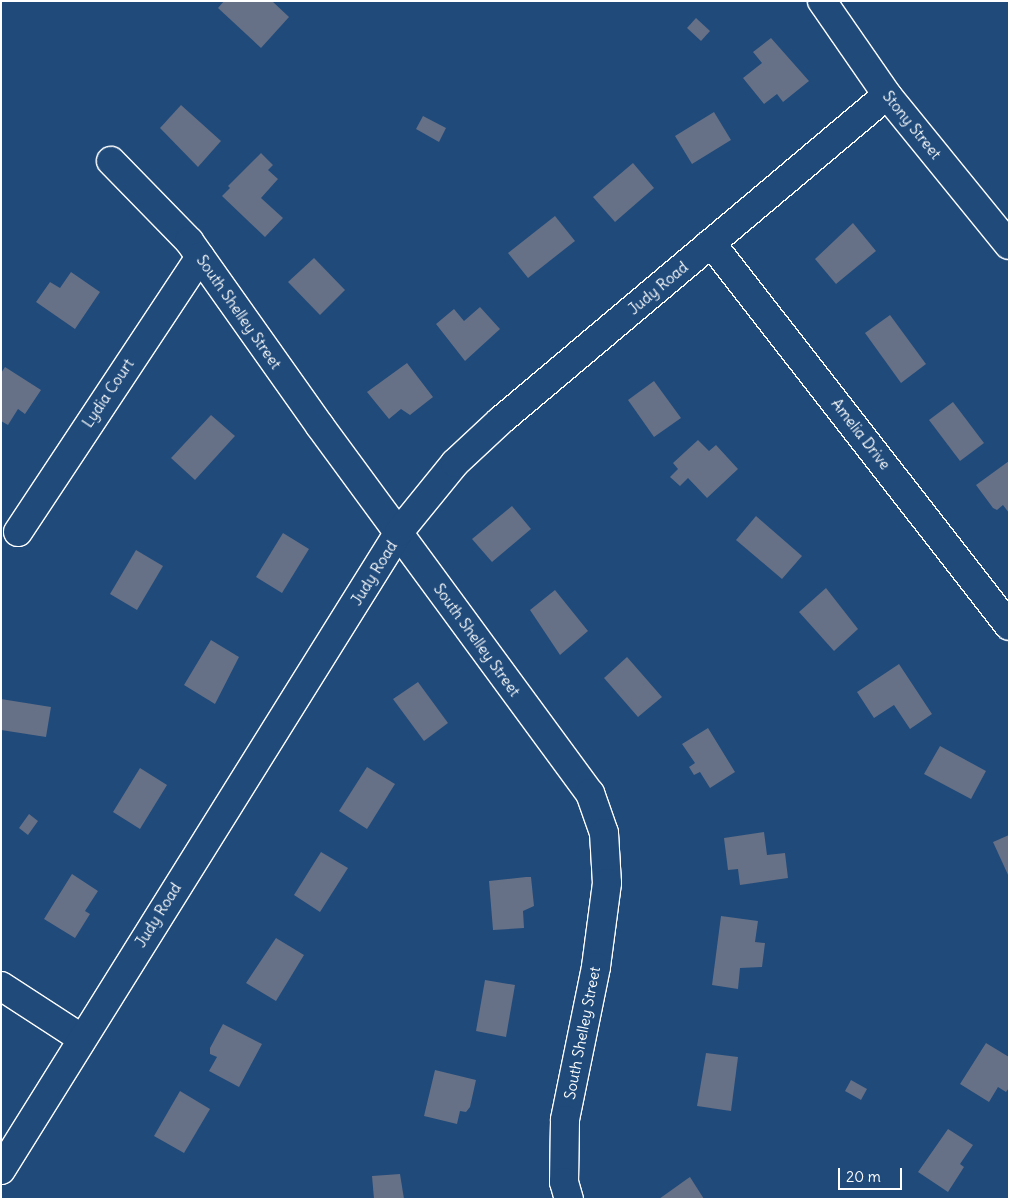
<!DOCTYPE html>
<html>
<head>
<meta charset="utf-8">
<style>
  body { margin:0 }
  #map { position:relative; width:1010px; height:1200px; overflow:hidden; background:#1f4a7a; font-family:Delius,sans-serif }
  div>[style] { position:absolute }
  .building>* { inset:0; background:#667086 }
  .roads { filter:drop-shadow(1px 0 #fff) drop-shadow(-1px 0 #fff) drop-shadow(0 1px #fff) drop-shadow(0 -1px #fff) }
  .minor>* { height:28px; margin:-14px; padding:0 14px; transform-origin:14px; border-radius:14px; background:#1f4a7a }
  span { translate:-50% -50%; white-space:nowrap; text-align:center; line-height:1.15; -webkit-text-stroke:4.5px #1f4a7a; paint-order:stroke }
  .street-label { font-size:15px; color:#fff }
  .frame { position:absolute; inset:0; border:2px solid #fff; pointer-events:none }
  .scale { position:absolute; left:838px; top:1168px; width:64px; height:22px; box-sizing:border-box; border:2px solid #fff; border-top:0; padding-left:6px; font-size:15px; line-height:18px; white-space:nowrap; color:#fff; -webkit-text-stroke:4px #1f4a7a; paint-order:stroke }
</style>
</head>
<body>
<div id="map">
  <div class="building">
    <div style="clip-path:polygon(224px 1px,272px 1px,289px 17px,261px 48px,218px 8px)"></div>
    <div style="clip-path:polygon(696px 18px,710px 31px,701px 41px,687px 28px)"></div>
    <div style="clip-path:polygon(771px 38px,809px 81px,783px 102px,777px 94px,764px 104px,743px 78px,762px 63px,753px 52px)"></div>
    <div style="clip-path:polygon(181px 105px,221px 141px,198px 167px,160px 128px)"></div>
    <div style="clip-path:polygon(714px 112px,731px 140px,692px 164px,675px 136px)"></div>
    <div style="clip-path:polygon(423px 116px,446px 128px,439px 142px,416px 129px)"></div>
    <div style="clip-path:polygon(261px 153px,273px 165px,268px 170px,278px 179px,261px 198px,283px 218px,265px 237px,222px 196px,230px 188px,228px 186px)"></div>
    <div style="clip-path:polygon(633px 163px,654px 188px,615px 222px,593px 197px)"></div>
    <div style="clip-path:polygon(555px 216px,575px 241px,528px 278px,508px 253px)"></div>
    <div style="clip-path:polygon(853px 223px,876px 251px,836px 284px,815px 259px)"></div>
    <div style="clip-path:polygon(314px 258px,345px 290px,320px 315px,288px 282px)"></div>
    <div style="clip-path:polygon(71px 272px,100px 292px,75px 329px,36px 302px,50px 282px,60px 288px)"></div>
    <div style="clip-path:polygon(480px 307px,500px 329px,465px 361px,436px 324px,454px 309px,464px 321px)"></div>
    <div style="clip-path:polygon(890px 315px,926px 364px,901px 383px,865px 333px)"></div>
    <div style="clip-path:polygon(407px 363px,433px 397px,410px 415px,401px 409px,389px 419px,367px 392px)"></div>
    <div style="clip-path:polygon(5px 367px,41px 390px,25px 414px,18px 409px,8px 425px,1px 421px,1px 373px)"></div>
    <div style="clip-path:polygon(654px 381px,681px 418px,654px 437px,628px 400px)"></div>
    <div style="clip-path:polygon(953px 402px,984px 443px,960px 461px,929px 420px)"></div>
    <div style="clip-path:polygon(211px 415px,235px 436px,195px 480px,171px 458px)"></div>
    <div style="clip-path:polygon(698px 440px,709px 451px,716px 445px,738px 469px,707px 498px,688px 478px,680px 486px,670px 477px,678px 469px,673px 463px)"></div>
    <div style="clip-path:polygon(1009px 461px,1009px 513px,1003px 505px,997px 510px,993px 508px,976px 485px)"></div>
    <div style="clip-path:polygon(512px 506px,531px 529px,492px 562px,472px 539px)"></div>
    <div style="clip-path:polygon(756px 516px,802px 556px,782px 579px,736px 540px)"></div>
    <div style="clip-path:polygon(283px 533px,309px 549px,282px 593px,256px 577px)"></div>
    <div style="clip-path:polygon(136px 550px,163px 566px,137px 610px,110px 594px)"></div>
    <div style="clip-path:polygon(826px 588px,858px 629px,834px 651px,799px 612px)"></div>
    <div style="clip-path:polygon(555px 590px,588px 631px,560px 655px,530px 610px)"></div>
    <div style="clip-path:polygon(211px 640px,239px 657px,215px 704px,184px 685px)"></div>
    <div style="clip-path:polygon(627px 657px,662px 697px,638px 717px,604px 678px)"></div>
    <div style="clip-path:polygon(899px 664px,932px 714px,910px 729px,894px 705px,874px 718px,857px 692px)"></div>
    <div style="clip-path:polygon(418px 682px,448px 723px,424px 741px,393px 699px)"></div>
    <div style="clip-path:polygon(1px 699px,51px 707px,46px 737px,1px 730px)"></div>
    <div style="clip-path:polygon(708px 728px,735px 772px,710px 788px,700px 772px,694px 775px,689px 767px,695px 763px,682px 744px)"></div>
    <div style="clip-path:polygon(940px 746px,986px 771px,971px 799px,924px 774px)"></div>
    <div style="clip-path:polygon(367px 767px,395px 784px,367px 829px,339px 811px)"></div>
    <div style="clip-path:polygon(140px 768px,167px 785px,140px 829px,113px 812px)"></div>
    <div style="clip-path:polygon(29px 814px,38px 821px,28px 835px,19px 828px)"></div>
    <div style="clip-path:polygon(764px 832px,767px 855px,785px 853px,788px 878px,740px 885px,738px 869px,728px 870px,724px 838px)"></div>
    <div style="clip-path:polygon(1009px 835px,1009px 877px,993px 842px)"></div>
    <div style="clip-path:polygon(321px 852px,348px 868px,320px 912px,294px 895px)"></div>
    <div style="clip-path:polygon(72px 874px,98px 891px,85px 911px,90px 914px,75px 938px,44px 919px)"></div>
    <div style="clip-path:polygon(526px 877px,531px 877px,534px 906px,523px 911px,524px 928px,493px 930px,489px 881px)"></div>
    <div style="clip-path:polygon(721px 916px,758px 921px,755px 942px,765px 943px,762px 967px,740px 968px,738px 989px,712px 985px)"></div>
    <div style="clip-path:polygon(276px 938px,304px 955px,276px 1001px,246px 983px)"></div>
    <div style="clip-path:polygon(485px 980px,515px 985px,506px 1037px,476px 1031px)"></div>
    <div style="clip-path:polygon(223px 1024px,262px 1044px,239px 1087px,209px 1071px,217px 1057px,210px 1054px,210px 1048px)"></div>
    <div style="clip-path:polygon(986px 1043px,1009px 1057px,1009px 1088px,1006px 1092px,998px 1087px,989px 1102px,960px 1084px)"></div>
    <div style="clip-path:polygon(706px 1053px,738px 1057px,731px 1111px,697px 1106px)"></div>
    <div style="clip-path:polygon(435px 1070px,476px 1080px,470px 1107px,466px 1112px,460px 1111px,457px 1124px,424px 1116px)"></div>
    <div style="clip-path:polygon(851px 1080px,867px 1089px,861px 1100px,845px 1091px)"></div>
    <div style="clip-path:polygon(180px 1091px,210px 1109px,184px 1153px,154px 1136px)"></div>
    <div style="clip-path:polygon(948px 1129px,973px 1145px,960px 1164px,964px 1167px,948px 1192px,918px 1172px)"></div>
    <div style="clip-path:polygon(400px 1174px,404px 1199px,374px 1199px,372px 1176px)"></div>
    <div style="clip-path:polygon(690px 1177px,704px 1199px,659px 1199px,687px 1179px)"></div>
  </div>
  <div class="roads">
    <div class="minor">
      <div style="left:822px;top:1px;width:114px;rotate:55.3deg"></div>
      <div style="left:887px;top:95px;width:193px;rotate:50.9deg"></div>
      <div style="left:111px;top:161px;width:112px;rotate:45.7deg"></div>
      <div style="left:189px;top:241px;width:227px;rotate:54.7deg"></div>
      <div style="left:320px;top:426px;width:456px;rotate:53.7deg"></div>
      <div style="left:590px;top:793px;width:42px;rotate:70.7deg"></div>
      <div style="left:604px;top:833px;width:50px;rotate:86.6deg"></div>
      <div style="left:607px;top:883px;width:85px;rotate:97.5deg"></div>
      <div style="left:596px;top:967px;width:156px;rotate:101.5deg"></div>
      <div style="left:565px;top:1120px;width:62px;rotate:90.9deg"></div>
      <div style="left:564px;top:1182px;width:18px;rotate:74deg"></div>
      <div style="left:711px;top:243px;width:485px;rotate:52.1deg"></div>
      <div style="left:18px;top:532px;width:330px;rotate:-56.5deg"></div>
      <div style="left:1px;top:986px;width:95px;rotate:33deg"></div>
      <div style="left:1px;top:1170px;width:752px;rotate:-58.04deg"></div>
      <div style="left:399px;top:532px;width:89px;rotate:-50.9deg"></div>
      <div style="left:455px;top:463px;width:62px;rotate:-43deg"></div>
      <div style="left:500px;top:421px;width:506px;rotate:-40.11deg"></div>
    </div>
  </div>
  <div class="street-label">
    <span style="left:912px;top:125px;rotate:51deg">Stony Street</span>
    <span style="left:658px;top:288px;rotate:-40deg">Judy Road</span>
    <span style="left:239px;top:312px;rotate:55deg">South Shelley Street</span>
    <span style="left:108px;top:393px;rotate:-56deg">Lydia Court</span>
    <span style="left:861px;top:434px;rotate:52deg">Amelia Drive</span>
    <span style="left:374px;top:573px;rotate:-58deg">Judy Road</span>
    <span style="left:477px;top:640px;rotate:54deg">South Shelley Street</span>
    <span style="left:158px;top:915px;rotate:-58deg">Judy Road</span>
    <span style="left:582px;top:1033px;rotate:-79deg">South Shelley Street</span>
  </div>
  <div class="frame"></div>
  <div class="scale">20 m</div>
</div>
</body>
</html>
